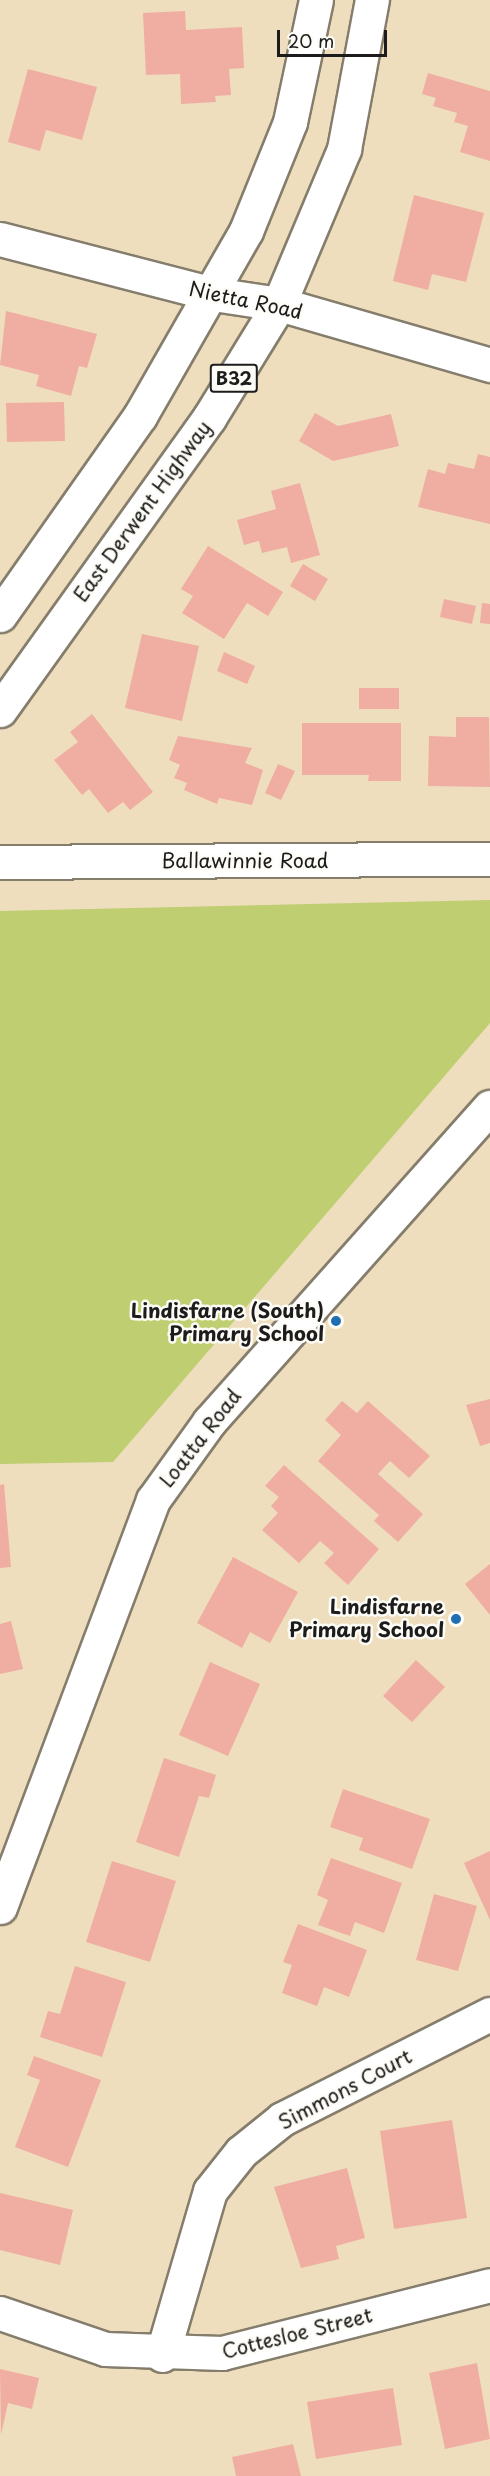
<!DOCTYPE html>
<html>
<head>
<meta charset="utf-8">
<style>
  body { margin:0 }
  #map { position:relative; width:490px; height:2476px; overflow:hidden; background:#eedebd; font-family:"Playpen Sans",sans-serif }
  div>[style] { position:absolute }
  .green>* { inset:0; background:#bece70 }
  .building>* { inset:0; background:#efaea1 }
  .roads { filter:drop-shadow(2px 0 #857d6c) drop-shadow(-2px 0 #857d6c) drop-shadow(0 2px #857d6c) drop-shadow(0 -2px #857d6c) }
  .minor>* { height:33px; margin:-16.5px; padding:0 16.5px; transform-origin:16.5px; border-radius:16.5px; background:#fff }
  .primary>* { height:33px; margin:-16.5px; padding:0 16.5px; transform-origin:16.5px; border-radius:16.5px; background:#fff }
  .dots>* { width:16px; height:16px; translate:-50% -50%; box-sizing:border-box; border:3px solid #fdfcf7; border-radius:50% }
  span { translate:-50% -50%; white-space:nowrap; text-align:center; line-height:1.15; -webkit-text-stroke:5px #fdfcf7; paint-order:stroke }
  .shield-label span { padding:2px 4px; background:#fdfcf7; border:2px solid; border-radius:4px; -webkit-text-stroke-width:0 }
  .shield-label { font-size:18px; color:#1c1c1c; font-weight:700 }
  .street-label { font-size:20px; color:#1c1c1c }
  .poi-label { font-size:20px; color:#1c1c1c; font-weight:700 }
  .right { translate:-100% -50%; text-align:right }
  .scale { position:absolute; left:277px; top:30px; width:110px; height:27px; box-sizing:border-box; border:3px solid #1c1c1c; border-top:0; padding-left:8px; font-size:18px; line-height:21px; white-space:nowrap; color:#1c1c1c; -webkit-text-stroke:4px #fdfcf7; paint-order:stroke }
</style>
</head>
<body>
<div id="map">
  <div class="green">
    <div style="clip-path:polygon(490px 900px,490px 1023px,113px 1462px,0 1464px,0 911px)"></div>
  </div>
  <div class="building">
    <div style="clip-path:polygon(185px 11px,186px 30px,242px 27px,244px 68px,229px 69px,231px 95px,215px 96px,216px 102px,181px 104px,180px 74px,146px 75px,143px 13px)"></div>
    <div style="clip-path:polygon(28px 69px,97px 87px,82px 140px,46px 130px,40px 151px,8px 142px)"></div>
    <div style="clip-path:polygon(428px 73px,490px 91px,490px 161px,460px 152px,468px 126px,454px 122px,457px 113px,433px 106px,436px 98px,422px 94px)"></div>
    <div style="clip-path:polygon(414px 195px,484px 213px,466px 282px,432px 274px,428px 290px,393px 281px)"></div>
    <div style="clip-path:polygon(6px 311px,97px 334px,87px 368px,79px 366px,71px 396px,36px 386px,39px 375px,0 365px)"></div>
    <div style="clip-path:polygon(64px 402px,65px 441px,7px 442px,6px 403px)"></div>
    <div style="clip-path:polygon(315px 413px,338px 426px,391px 414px,399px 446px,333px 461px,299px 441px)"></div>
    <div style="clip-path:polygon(478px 454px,490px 457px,490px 524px,418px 507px,428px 469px,445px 474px,448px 463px,474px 469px)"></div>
    <div style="clip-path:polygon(300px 483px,320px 555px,291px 563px,287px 547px,262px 553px,259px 541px,244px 545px,237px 520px,276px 509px,271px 491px)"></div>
    <div style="clip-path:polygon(208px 546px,283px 592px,268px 616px,247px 603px,224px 639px,182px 613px,193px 596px,181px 589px)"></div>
    <div style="clip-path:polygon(303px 564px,328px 579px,315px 601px,290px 586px)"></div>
    <div style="clip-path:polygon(444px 599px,476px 606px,472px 624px,440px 617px)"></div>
    <div style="clip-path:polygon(482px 603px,490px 604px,490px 624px,480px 623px)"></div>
    <div style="clip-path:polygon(142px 634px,199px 646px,182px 721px,125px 708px)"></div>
    <div style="clip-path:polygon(224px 652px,255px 666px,247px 684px,217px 671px)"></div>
    <div style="clip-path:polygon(359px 688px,399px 688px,399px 709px,359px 709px)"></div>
    <div style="clip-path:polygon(92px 714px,153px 792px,130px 810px,123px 802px,108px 813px,89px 789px,82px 795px,54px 760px,78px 742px,70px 732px)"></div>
    <div style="clip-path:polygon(456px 717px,489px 717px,490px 787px,428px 786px,429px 736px,456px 737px)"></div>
    <div style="clip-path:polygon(302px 723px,401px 723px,401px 781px,368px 781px,369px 775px,302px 775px)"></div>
    <div style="clip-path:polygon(178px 736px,252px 748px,245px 763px,263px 770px,252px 805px,219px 798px,217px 804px,184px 790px,187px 783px,174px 778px,180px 765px,169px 760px)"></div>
    <div style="clip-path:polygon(278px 764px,295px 771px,281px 800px,265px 793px)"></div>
    <div style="clip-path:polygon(490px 1399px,490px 1443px,480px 1446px,466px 1405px)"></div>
    <div style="clip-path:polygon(342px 1401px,357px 1413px,368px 1401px,430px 1456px,409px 1478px,390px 1461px,378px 1474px,423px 1514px,398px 1542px,374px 1521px,379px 1515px,318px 1461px,341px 1435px,325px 1420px)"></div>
    <div style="clip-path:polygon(284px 1465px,379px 1549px,348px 1585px,324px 1563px,334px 1553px,320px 1541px,299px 1563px,262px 1530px,278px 1513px,271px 1506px,279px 1497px,265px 1486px)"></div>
    <div style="clip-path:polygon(4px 1484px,11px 1567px,0 1568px,0 1485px)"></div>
    <div style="clip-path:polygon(233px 1557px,298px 1592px,270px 1643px,250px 1632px,242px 1648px,197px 1623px)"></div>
    <div style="clip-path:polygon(490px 1564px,490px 1615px,465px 1584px)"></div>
    <div style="clip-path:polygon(11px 1621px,23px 1669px,0 1674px,0 1624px)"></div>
    <div style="clip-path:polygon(416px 1660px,445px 1687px,412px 1722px,383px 1696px)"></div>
    <div style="clip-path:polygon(210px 1662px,260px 1684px,228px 1756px,179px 1735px)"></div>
    <div style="clip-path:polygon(164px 1758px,216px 1775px,209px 1798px,199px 1796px,179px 1857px,136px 1842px)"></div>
    <div style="clip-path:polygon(343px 1789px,430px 1819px,412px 1869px,359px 1850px,363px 1838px,330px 1827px)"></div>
    <div style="clip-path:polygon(490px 1851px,490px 1920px,464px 1863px)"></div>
    <div style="clip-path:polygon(331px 1858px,402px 1883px,384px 1933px,355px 1922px,350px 1936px,318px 1925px,328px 1900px,317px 1895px)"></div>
    <div style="clip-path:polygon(112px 1861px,176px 1881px,150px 1962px,86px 1942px)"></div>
    <div style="clip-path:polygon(434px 1894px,477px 1906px,458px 1971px,416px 1960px)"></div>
    <div style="clip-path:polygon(298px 1924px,367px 1950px,349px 1997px,324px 1987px,317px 2006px,282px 1993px,292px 1965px,283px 1962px)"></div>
    <div style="clip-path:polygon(75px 1966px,126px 1982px,102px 2057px,40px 2037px,48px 2011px,60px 2014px)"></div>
    <div style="clip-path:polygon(34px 2056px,101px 2080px,68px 2167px,15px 2147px,40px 2080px,27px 2075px)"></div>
    <div style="clip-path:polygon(452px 2120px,467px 2218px,394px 2229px,380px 2131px)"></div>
    <div style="clip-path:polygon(347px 2168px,365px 2238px,336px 2246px,339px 2259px,301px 2268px,274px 2187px)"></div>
    <div style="clip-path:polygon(0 2193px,73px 2210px,60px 2265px,0 2250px)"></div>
    <div style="clip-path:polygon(477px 2363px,490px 2439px,445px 2449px,429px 2373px)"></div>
    <div style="clip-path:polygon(0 2369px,39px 2378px,32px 2409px,8px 2403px,1px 2435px)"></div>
    <div style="clip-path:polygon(393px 2388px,402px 2445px,316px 2459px,307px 2402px)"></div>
    <div style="clip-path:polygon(293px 2444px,301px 2476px,236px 2476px,232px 2457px)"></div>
  </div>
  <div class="roads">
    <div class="minor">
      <div style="left:0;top:239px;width:220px;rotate:14.5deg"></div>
      <div style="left:213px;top:294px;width:67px;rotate:8.6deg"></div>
      <div style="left:279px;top:304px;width:220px;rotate:16.1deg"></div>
      <div style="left:0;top:862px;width:490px;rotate:-0.4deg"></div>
      <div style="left:0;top:1907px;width:435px;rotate:-69.4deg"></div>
      <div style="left:153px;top:1500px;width:96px;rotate:-54.3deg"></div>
      <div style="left:209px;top:1422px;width:422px;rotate:-48.3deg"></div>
      <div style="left:0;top:2313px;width:111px;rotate:18.9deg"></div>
      <div style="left:105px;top:2349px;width:117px;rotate:2deg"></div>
      <div style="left:222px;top:2353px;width:276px;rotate:-14.2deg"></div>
      <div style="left:162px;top:2355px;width:171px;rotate:-73.7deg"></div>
      <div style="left:210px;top:2191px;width:50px;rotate:-51.5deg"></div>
      <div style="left:241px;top:2152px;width:53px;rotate:-38.8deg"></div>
      <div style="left:282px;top:2119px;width:233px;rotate:-26.8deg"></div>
    </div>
    <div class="primary">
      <div style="left:0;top:615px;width:243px;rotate:-54.9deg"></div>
      <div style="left:140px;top:416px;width:213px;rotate:-60.2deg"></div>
      <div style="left:246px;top:231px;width:118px;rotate:-68deg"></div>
      <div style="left:290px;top:122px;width:125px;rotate:-78deg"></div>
      <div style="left:0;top:710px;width:359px;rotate:-54.4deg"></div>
      <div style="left:209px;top:418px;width:134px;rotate:-58.4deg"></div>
      <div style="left:279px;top:304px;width:168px;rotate:-67.2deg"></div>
      <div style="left:344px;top:149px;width:152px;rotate:-79.4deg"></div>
    </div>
  </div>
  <div class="dots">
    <div style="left:336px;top:1321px;background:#1f6fb2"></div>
    <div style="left:456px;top:1619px;background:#1f6fb2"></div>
  </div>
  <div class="shield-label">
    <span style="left:234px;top:378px">B32</span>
  </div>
  <div class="street-label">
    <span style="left:246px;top:300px;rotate:12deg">Nietta Road</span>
    <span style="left:142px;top:511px;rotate:-54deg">East Derwent Highway</span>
    <span style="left:245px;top:860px">Ballawinnie Road</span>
    <span style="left:200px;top:1438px;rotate:-52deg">Loatta Road</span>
    <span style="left:345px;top:2089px;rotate:-28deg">Simmons Court</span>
    <span style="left:297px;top:2333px;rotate:-14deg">Cottesloe Street</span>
  </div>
  <div class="poi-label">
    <span class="right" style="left:324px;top:1322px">Lindisfarne (South)<br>Primary School</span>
    <span class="right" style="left:444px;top:1618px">Lindisfarne<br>Primary School</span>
  </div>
  <div class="scale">20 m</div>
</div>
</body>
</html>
